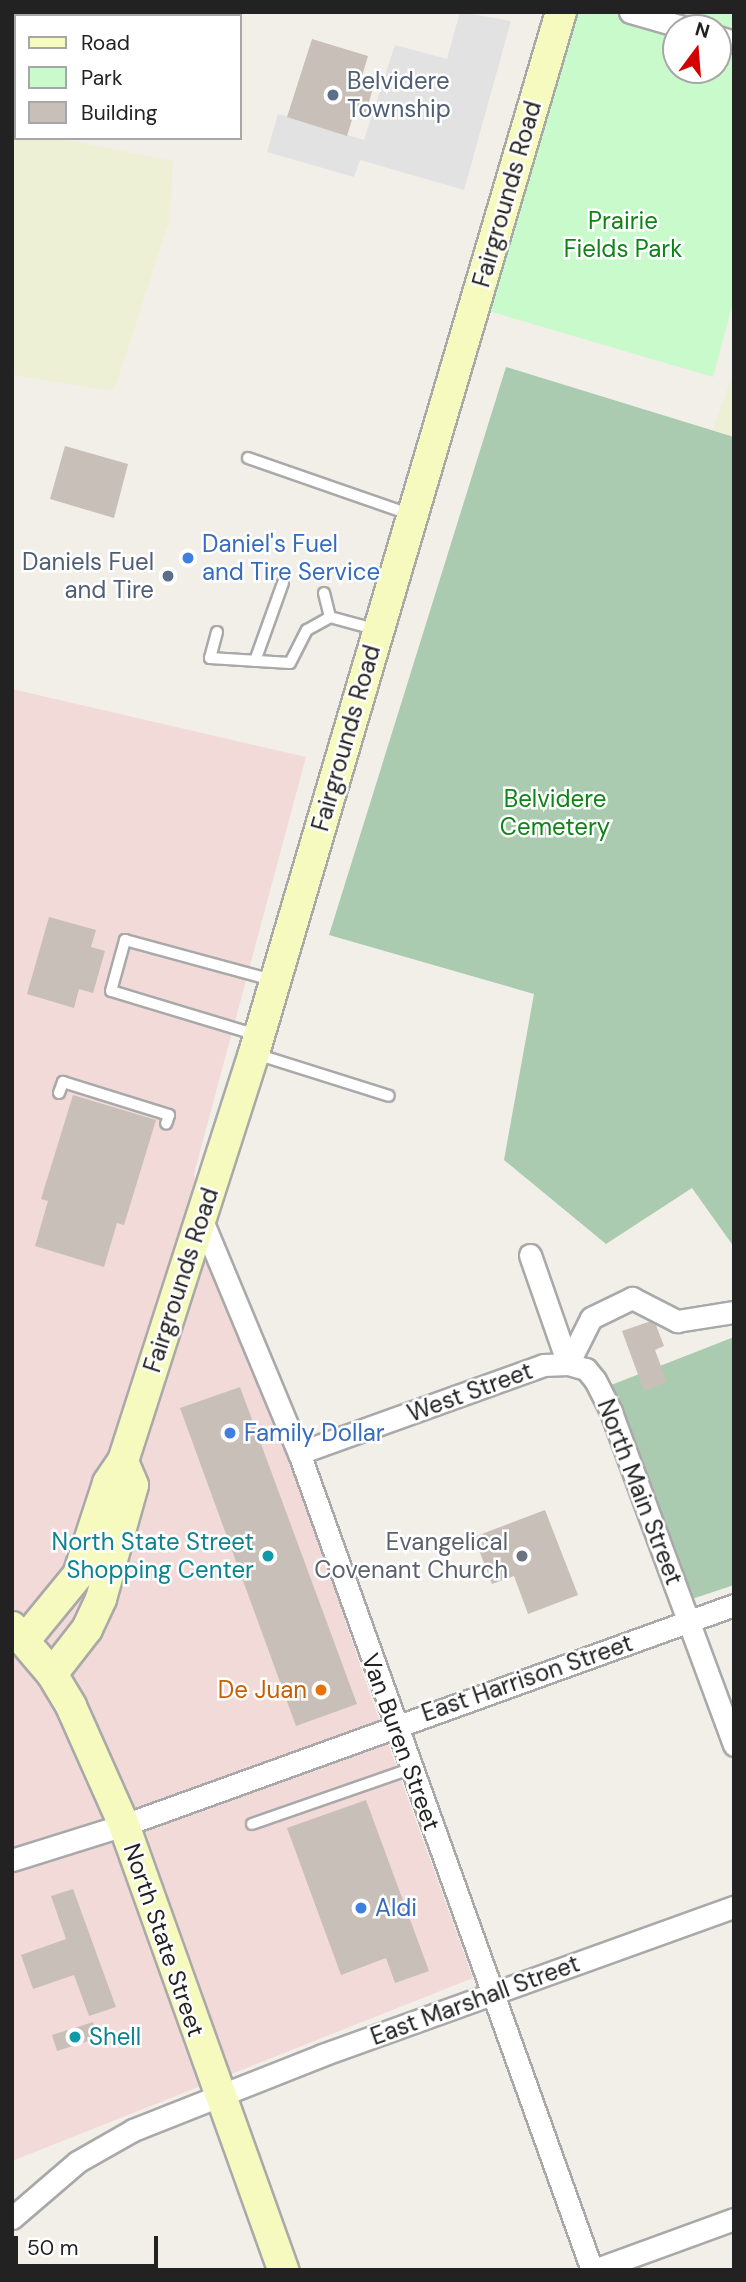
<!DOCTYPE html>
<html>
<head>
<meta charset="utf-8">
<style>
  body { margin:0 }
  #map { position:relative; width:746px; height:2282px; overflow:hidden; background:#f2efe9; font-family:"DM Sans",sans-serif }
  div>[style] { position:absolute }
  .commercial>* { inset:0; background:#f2dad9 }
  .farmland>* { inset:0; background:#eef0d5 }
  .cemetery>* { inset:0; background:#aacbaf }
  .park>* { inset:0; background:#c8facc }
  .parking>* { inset:0; background:#e2e2e2 }
  .building>* { inset:0; background:#c7bfb8 }
  .roads { filter:drop-shadow(2px 0 #a9a9a9) drop-shadow(-2px 0 #a9a9a9) drop-shadow(0 2px #a9a9a9) drop-shadow(0 -2px #a9a9a9) }
  .lane>* { height:10px; margin:-5px; padding:0 5px; transform-origin:5px; border-radius:5px; background:#fff }
  .street>* { height:21px; margin:-10.5px; padding:0 10.5px; transform-origin:10.5px; border-radius:10.5px; background:#fff }
  .secondary>* { height:30px; margin:-15px; padding:0 15px; transform-origin:15px; border-radius:15px; background:#f7fabf }
  .dots>* { width:19px; height:19px; translate:-50% -50%; box-sizing:border-box; border:4px solid #fff; border-radius:50% }
  span { translate:-50% -50%; white-space:nowrap; text-align:center; line-height:1.15; -webkit-text-stroke:5px #fff; paint-order:stroke }
  .service-label { font-size:24px; color:#4e5e75 }
  .left { translate:0 -50%; text-align:left }
  .right { translate:-100% -50%; text-align:right }
  .street-label { font-size:24px; color:#222 }
  .park-label { font-size:24px; color:#0c8416 }
  .shop-label { font-size:24px; color:#366cbe }
  .culture-label { font-size:24px; color:#0d838f }
  .worship-label { font-size:24px; color:#5b616d }
  .food-label { font-size:24px; color:#c56008 }
  .frame { position:absolute; inset:0; border:14px solid #222; pointer-events:none }
  .legend { position:absolute; left:14px; top:14px; width:228px; height:126px; box-sizing:border-box; background:#fff; border:2px solid #a7a7a7; margin:0; padding:9px 12px; list-style:none; font-size:21px; color:#222 }
  .legend li { display:flex; align-items:center; gap:14px; height:35px }
  .legend b { width:35px; border:2px solid #a7a7a7 }
  .north { position:absolute; left:662px; top:14px; width:70px; height:70px; box-sizing:border-box; background:#fff; border:2px solid #a7a7a7; border-radius:50%; rotate:16deg; font-size:19px; font-weight:700; line-height:28px; text-align:center; color:#222 }
  .north::after { content:''; display:block; margin:auto; width:24px; height:32px; background:#d40000; clip-path:polygon(50% 0,100% 100%,50% 72%,0 100%) }
  .scale { position:absolute; left:14px; top:2236px; width:144px; height:32px; box-sizing:border-box; border:4px solid #222; border-top:0; padding-left:9px; font-size:21px; line-height:24px; white-space:nowrap; color:#222; -webkit-text-stroke:5px #fff; paint-order:stroke }
</style>
</head>
<body>
<div id="map">
  <div class="commercial">
    <div style="clip-path:polygon(12px 689px,306px 757px,194px 1174px,371px 1697px,473px 1978px,12px 2161px)"></div>
  </div>
  <div class="farmland">
    <div style="clip-path:polygon(12px 108px,16px 138px,57px 138px,173px 161px,170px 219px,114px 391px,12px 375px)"></div>
    <div style="clip-path:polygon(734px 370px,734px 437px,713px 430px)"></div>
  </div>
  <div class="cemetery">
    <div style="clip-path:polygon(506px 367px,734px 437px,734px 1247px,692px 1188px,606px 1244px,504px 1160px,534px 994px,329px 935px)"></div>
    <div style="clip-path:polygon(734px 1337px,734px 1585px,686px 1601px,606px 1387px)"></div>
  </div>
  <div class="park">
    <div style="clip-path:polygon(evenodd,576px 12px,734px 12px,734px 299px,713px 377px,485px 310px,576px 12px,676px 28px,718px 28px,718px 70px,676px 70px,676px 28px)"></div>
  </div>
  <div class="parking">
    <div style="clip-path:polygon(460px 12px,511px 21px,464px 190px,360px 160px,354px 177px,267px 152px,278px 114px,364px 140px,395px 45px,447px 59px)"></div>
  </div>
  <div class="building">
    <div style="clip-path:polygon(12px 12px,42px 12px,16px 16px,16px 70px)"></div>
    <div style="clip-path:polygon(312px 39px,368px 56px,362px 76px,375px 80px,366px 113px,355px 110px,347px 136px,287px 117px)"></div>
    <div style="clip-path:polygon(65px 446px,128px 464px,114px 518px,50px 499px)"></div>
    <div style="clip-path:polygon(49px 917px,96px 930px,91px 947px,105px 951px,93px 993px,79px 989px,74px 1008px,27px 994px)"></div>
    <div style="clip-path:polygon(73px 1095px,156px 1120px,124px 1225px,117px 1223px,104px 1267px,35px 1246px,48px 1201px,41px 1199px)"></div>
    <div style="clip-path:polygon(654px 1320px,664px 1346px,655px 1350px,667px 1382px,644px 1391px,622px 1331px)"></div>
    <div style="clip-path:polygon(240px 1387px,357px 1704px,296px 1726px,180px 1408px)"></div>
    <div style="clip-path:polygon(545px 1510px,578px 1595px,528px 1614px,514px 1576px,492px 1584px,474px 1537px)"></div>
    <div style="clip-path:polygon(366px 1800px,429px 1971px,395px 1983px,386px 1958px,341px 1975px,287px 1828px)"></div>
    <div style="clip-path:polygon(73px 1889px,116px 2007px,89px 2016px,74px 1975px,33px 1989px,21px 1955px,66px 1939px,51px 1896px)"></div>
    <div style="clip-path:polygon(93px 2022px,98px 2038px,57px 2051px,52px 2035px)"></div>
  </div>
  <div class="roads">
    <div class="lane">
      <div style="left:248px;top:458px;width:170px;rotate:19.2deg"></div>
      <div style="left:324px;top:593px;width:25px;rotate:76deg"></div>
      <div style="left:330px;top:617px;width:50px;rotate:15.2deg"></div>
      <div style="left:217px;top:632px;width:27px;rotate:105deg"></div>
      <div style="left:210px;top:658px;width:80px;rotate:3.6deg"></div>
      <div style="left:290px;top:663px;width:37px;rotate:-63deg"></div>
      <div style="left:307px;top:630px;width:26px;rotate:-29deg"></div>
      <div style="left:255px;top:661px;width:83px;rotate:-70.3deg"></div>
      <div style="left:257px;top:1035px;width:152px;rotate:-163.2deg"></div>
      <div style="left:111px;top:991px;width:53px;rotate:-74.6deg"></div>
      <div style="left:125px;top:940px;width:152px;rotate:15.2deg"></div>
      <div style="left:256px;top:1054px;width:139px;rotate:17.5deg"></div>
      <div style="left:59px;top:1093px;width:12px;rotate:-70deg"></div>
      <div style="left:63px;top:1082px;width:111px;rotate:17.3deg"></div>
      <div style="left:169px;top:1115px;width:9px;rotate:108deg"></div>
      <div style="left:252px;top:1824px;width:170px;rotate:-19.2deg"></div>
    </div>
    <div class="street">
      <div style="left:630px;top:12px;width:58px;rotate:15.9deg"></div>
      <div style="left:718px;top:37px;width:17px;rotate:17deg"></div>
      <div style="left:201px;top:1218px;width:255px;rotate:67.4deg"></div>
      <div style="left:299px;top:1453px;width:868px;rotate:70.27deg"></div>
      <div style="left:530px;top:1255px;width:115px;rotate:70.8deg"></div>
      <div style="left:568px;top:1364px;width:19px;rotate:16deg"></div>
      <div style="left:586px;top:1369px;width:14px;rotate:51deg"></div>
      <div style="left:595px;top:1380px;width:36px;rotate:63deg"></div>
      <div style="left:611px;top:1412px;width:355px;rotate:69.7deg"></div>
      <div style="left:299px;top:1453px;width:259px;rotate:-19.8deg"></div>
      <div style="left:543px;top:1365px;width:25px;rotate:-2deg"></div>
      <div style="left:568px;top:1364px;width:51px;rotate:-63.4deg"></div>
      <div style="left:591px;top:1318px;width:46px;rotate:-26deg"></div>
      <div style="left:632px;top:1298px;width:51px;rotate:27.1deg"></div>
      <div style="left:677px;top:1321px;width:58px;rotate:-9deg"></div>
      <div style="left:12px;top:1860px;width:117px;rotate:-17.4deg"></div>
      <div style="left:124px;top:1825px;width:648px;rotate:-19.83deg"></div>
      <div style="left:12px;top:2218px;width:86px;rotate:-40.7deg"></div>
      <div style="left:77px;top:2162px;width:64px;rotate:-29.7deg"></div>
      <div style="left:133px;top:2130px;width:203px;rotate:-21.6deg"></div>
      <div style="left:322px;top:2055px;width:438px;rotate:-19.8deg"></div>
      <div style="left:594px;top:2270px;width:149px;rotate:-20deg"></div>
    </div>
    <div class="secondary">
      <div style="left:12px;top:1627px;width:62px;rotate:49.6deg"></div>
      <div style="left:52px;top:1674px;width:37px;rotate:59deg"></div>
      <div style="left:71px;top:1706px;width:130px;rotate:66deg"></div>
      <div style="left:124px;top:1825px;width:473px;rotate:70.3deg"></div>
      <div style="left:24px;top:1641px;width:85px;rotate:-50.7deg"></div>
      <div style="left:78px;top:1575px;width:97px;rotate:-71.9deg"></div>
      <div style="left:108px;top:1483px;width:27px;rotate:-56deg"></div>
      <div style="left:123px;top:1461px;width:429px;rotate:-72.2deg"></div>
      <div style="left:254px;top:1053px;width:1085px;rotate:-73.57deg"></div>
      <div style="left:52px;top:1674px;width:57px;rotate:-52.1deg"></div>
      <div style="left:87px;top:1629px;width:33px;rotate:-65deg"></div>
      <div style="left:101px;top:1599px;width:118px;rotate:-74.3deg"></div>
      <div style="left:133px;top:1485px;width:26px;rotate:-113deg"></div>
    </div>
  </div>
  <div class="dots">
    <div style="left:333px;top:95px;background:#5c6f8a"></div>
    <div style="left:188px;top:558px;background:#3f7fe0"></div>
    <div style="left:168px;top:576px;background:#5c6f8a"></div>
    <div style="left:230px;top:1433px;background:#3f7fe0"></div>
    <div style="left:268px;top:1556px;background:#0f9aa8"></div>
    <div style="left:522px;top:1556px;background:#6b7280"></div>
    <div style="left:321px;top:1690px;background:#e8710a"></div>
    <div style="left:361px;top:1908px;background:#3f7fe0"></div>
    <div style="left:75px;top:2037px;background:#0f9aa8"></div>
  </div>
  <div class="service-label">
    <span class="left" style="left:347px;top:95px">Belvidere<br>Township</span>
    <span class="right" style="left:154px;top:576px">Daniels Fuel<br>and Tire</span>
  </div>
  <div class="street-label">
    <span style="left:507px;top:194px;rotate:-74deg">Fairgrounds Road</span>
    <span style="left:346px;top:738px;rotate:-74deg">Fairgrounds Road</span>
    <span style="left:181px;top:1280px;rotate:-72deg">Fairgrounds Road</span>
    <span style="left:470px;top:1392px;rotate:-20deg">West Street</span>
    <span style="left:640px;top:1492px;rotate:69deg">North Main Street</span>
    <span style="left:527px;top:1678px;rotate:-19deg">East Harrison Street</span>
    <span style="left:401px;top:1742px;rotate:70deg">Van Buren Street</span>
    <span style="left:164px;top:1940px;rotate:71deg">North State Street</span>
    <span style="left:475px;top:2000px;rotate:-20deg">East Marshall Street</span>
  </div>
  <div class="park-label">
    <span style="left:623px;top:235px">Prairie<br>Fields Park</span>
    <span style="left:555px;top:813px">Belvidere<br>Cemetery</span>
  </div>
  <div class="shop-label">
    <span class="left" style="left:202px;top:558px">Daniel's Fuel<br>and Tire Service</span>
    <span class="left" style="left:244px;top:1433px">Family Dollar</span>
    <span class="left" style="left:375px;top:1908px">Aldi</span>
  </div>
  <div class="culture-label">
    <span class="right" style="left:254px;top:1556px">North State Street<br>Shopping Center</span>
    <span class="left" style="left:89px;top:2037px">Shell</span>
  </div>
  <div class="worship-label">
    <span class="right" style="left:508px;top:1556px">Evangelical<br>Covenant Church</span>
  </div>
  <div class="food-label">
    <span class="right" style="left:307px;top:1690px">De Juan</span>
  </div>
  <div class="frame"></div>
  <ul class="legend">
  <li><b style="height:9px;background:#f7fabf"></b>Road</li>
  <li><b style="height:19px;background:#c8facc"></b>Park</li>
  <li><b style="height:19px;background:#c7bfb8"></b>Building</li>
  </ul>
  <div class="north">N</div>
  <div class="scale">50 m</div>
</div>
</body>
</html>
